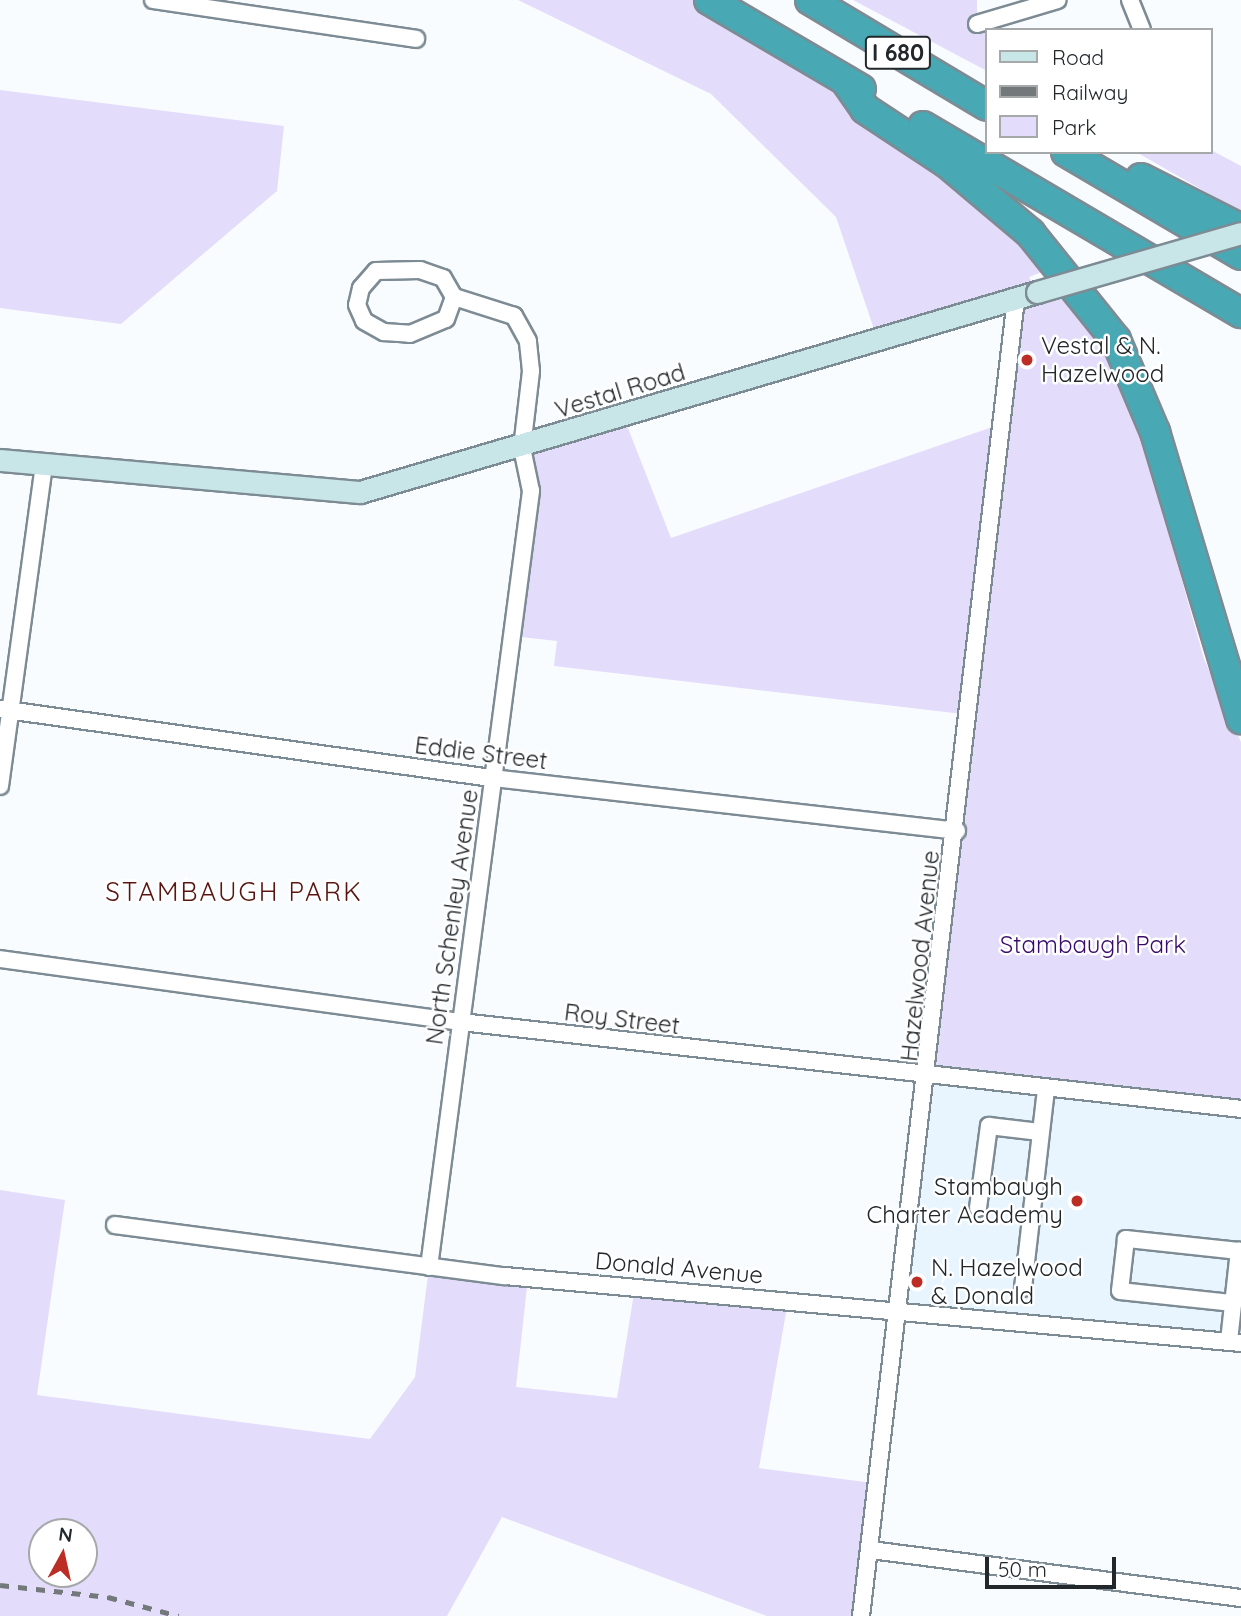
<!DOCTYPE html>
<html>
<head>
<meta charset="utf-8">
<style>
  body { margin:0 }
  #map { position:relative; width:1241px; height:1616px; overflow:hidden; background:#f9fcfe; font-family:Quicksand,sans-serif }
  div>[style] { position:absolute }
  .built>* { inset:0; background:#e8f5fe }
  .green>* { inset:0; background:#e4dcfb }
  .roads { filter:drop-shadow(2px 0 #7d8b94) drop-shadow(-2px 0 #7d8b94) drop-shadow(0 2px #7d8b94) drop-shadow(0 -2px #7d8b94) }
  .street>* { height:16px; margin:-8px; padding:0 8px; transform-origin:8px; border-radius:8px; background:#fff }
  .secondary>* { height:21px; margin:-10.5px; padding:0 10.5px; transform-origin:10.5px; border-radius:10.5px; background:#c8e5e8 }
  .highway>* { height:28px; margin:-14px; padding:0 14px; transform-origin:14px; border-radius:14px; background:#48a8b4 }
  .rail>* { height:5px; margin-top:-2.5px; transform-origin:0; background:repeating-linear-gradient(90deg,#73787a 0 9px,transparent 0 18px) }
  .bridges { filter:drop-shadow(2px 0 #7d8b94) drop-shadow(-2px 0 #7d8b94) drop-shadow(0 2px #7d8b94) drop-shadow(0 -2px #7d8b94) }
  .secondary-bridge>* { height:21px; margin:-10.5px; padding:0 10.5px; transform-origin:10.5px; border-radius:10.5px; background:#c8e5e8 }
  .dots>* { width:19px; height:19px; translate:-50% -50%; box-sizing:border-box; border:4px solid #fff; border-radius:50% }
  span { translate:-50% -50%; white-space:nowrap; text-align:center; line-height:1.15; -webkit-text-stroke:5px #fff; paint-order:stroke }
  .shield-label span { padding:2px 5px; background:#fff; border:2px solid; border-radius:5px; -webkit-text-stroke-width:0 }
  .shield-label { font-size:23px; color:#21272a; font-weight:700 }
  .poi-label { font-size:24px; color:#21272a }
  .left { translate:0 -50%; text-align:left }
  .right { translate:-100% -50%; text-align:right }
  .street-label { font-size:24px; color:#21272a }
  .park-label { font-size:24px; color:#390c6d }
  .neighbourhood-label { font-size:26px; color:#591510; letter-spacing:2px }
  .legend { position:absolute; left:985px; top:28px; width:228px; height:126px; box-sizing:border-box; background:#fff; border:2px solid #a6a9aa; margin:0; padding:9px 12px; list-style:none; font-size:21px; color:#21272a }
  .legend li { display:flex; align-items:center; gap:14px; height:35px }
  .legend b { width:35px; border:2px solid #a6a9aa }
  .north { position:absolute; left:28px; top:1518px; width:70px; height:70px; box-sizing:border-box; background:#fff; border:2px solid #a6a9aa; border-radius:50%; rotate:8deg; font-size:19px; font-weight:700; line-height:28px; text-align:center; color:#21272a }
  .north::after { content:''; display:block; margin:auto; width:24px; height:32px; background:#bb2d25; clip-path:polygon(50% 0,100% 100%,50% 72%,0 100%) }
  .scale { position:absolute; left:985px; top:1557px; width:131px; height:32px; box-sizing:border-box; border:4px solid #21272a; border-top:0; padding-left:9px; font-size:21px; line-height:24px; white-space:nowrap; color:#21272a; -webkit-text-stroke:5px #fff; paint-order:stroke }
</style>
</head>
<body>
<div id="map">
  <div class="built">
    <div style="clip-path:polygon(929px 1077px,1241px 1109px,1241px 1343px,900px 1310px)"></div>
  </div>
  <div class="green">
    <div style="clip-path:polygon(518px 0,709px 0,845px 80px,856px 120px,933px 173px,1050px 269px,1029px 277px,1044px 304px,1076px 296px,1108px 345px,1134px 410px,1204px 659px,1241px 742px,1241px 1109px,929px 1077px,971px 715px,554px 666px,557px 641px,512px 636px,531px 491px,522px 448px,624px 418px,671px 538px,1004px 423px,1016px 300px,878px 341px,836px 217px,711px 94px)"></div>
    <div style="clip-path:polygon(853px 0,977px 0,977px 24px,987px 30px,987px 71px)"></div>
    <div style="clip-path:polygon(0 90px,284px 126px,277px 191px,121px 324px,0 308px)"></div>
    <div style="clip-path:polygon(1211px 150px,1241px 166px,1241px 212px,1136px 152px)"></div>
    <div style="clip-path:polygon(evenodd,0 1190px,65px 1200px,37px 1395px,370px 1439px,415px 1377px,429px 1267px,528px 1278px,516px 1387px,617px 1398px,635px 1287px,788px 1301px,759px 1468px,880px 1484px,861px 1616px,767px 1616px,502px 1517px,447px 1616px,0 1616px,0 1190px,42px 1532px,84px 1532px,84px 1574px,42px 1574px,42px 1532px)"></div>
  </div>
  <div class="roads">
    <div class="street">
      <div style="left:153px;top:0;width:266px;rotate:8.4deg"></div>
      <div style="left:1130px;top:0;width:32px;rotate:68deg"></div>
      <div style="left:977px;top:24px;width:84px;rotate:-16.5deg"></div>
      <div style="left:0;top:709px;width:498px;rotate:8deg"></div>
      <div style="left:493px;top:778px;width:467px;rotate:6.5deg"></div>
      <div style="left:0;top:786px;width:324px;rotate:-82.2deg"></div>
      <div style="left:0;top:959px;width:465px;rotate:7.8deg"></div>
      <div style="left:461px;top:1022px;width:785px;rotate:6.36deg"></div>
      <div style="left:978px;top:1208px;width:83px;rotate:-82.4deg"></div>
      <div style="left:989px;top:1126px;width:51px;rotate:6.7deg"></div>
      <div style="left:115px;top:1225px;width:393px;rotate:7.5deg"></div>
      <div style="left:505px;top:1276px;width:739px;rotate:5.2deg"></div>
      <div style="left:429px;top:1267px;width:783px;rotate:-82.51deg"></div>
      <div style="left:531px;top:491px;width:44px;rotate:-101.8deg"></div>
      <div style="left:522px;top:448px;width:78px;rotate:-83.3deg"></div>
      <div style="left:531px;top:371px;width:30px;rotate:-96deg"></div>
      <div style="left:528px;top:341px;width:29px;rotate:-119deg"></div>
      <div style="left:514px;top:316px;width:63px;rotate:-162.4deg"></div>
      <div style="left:454px;top:297px;width:22px;rotate:-120deg"></div>
      <div style="left:443px;top:278px;width:24px;rotate:-161deg"></div>
      <div style="left:420px;top:270px;width:44px;rotate:178.7deg"></div>
      <div style="left:376px;top:271px;width:23px;rotate:131deg"></div>
      <div style="left:361px;top:288px;width:17px;rotate:103deg"></div>
      <div style="left:357px;top:305px;width:17px;rotate:66deg"></div>
      <div style="left:364px;top:321px;width:23px;rotate:29deg"></div>
      <div style="left:384px;top:332px;width:26px;rotate:4deg"></div>
      <div style="left:410px;top:334px;width:39px;rotate:-23deg"></div>
      <div style="left:446px;top:319px;width:23px;rotate:-70deg"></div>
      <div style="left:1023px;top:1288px;width:200px;rotate:-83.4deg"></div>
      <div style="left:1229px;top:1341px;width:91px;rotate:-83.7deg"></div>
      <div style="left:1239px;top:1251px;width:114px;rotate:-173.9deg"></div>
      <div style="left:1126px;top:1239px;width:52px;rotate:96.6deg"></div>
      <div style="left:1120px;top:1291px;width:114px;rotate:6.1deg"></div>
      <div style="left:871px;top:1550px;width:373px;rotate:7.4deg"></div>
      <div style="left:861px;top:1616px;width:1326px;rotate:-83.29deg"></div>
    </div>
    <div class="secondary">
      <div style="left:0;top:460px;width:361px;rotate:5.1deg"></div>
      <div style="left:360px;top:492px;width:706px;rotate:-16.46deg"></div>
    </div>
    <div class="highway">
      <div style="left:709px;top:0;width:176px;rotate:30.4deg"></div>
      <div style="left:810px;top:0;width:206px;rotate:30.9deg"></div>
      <div style="left:845px;top:80px;width:35px;rotate:55deg"></div>
      <div style="left:865px;top:109px;width:98px;rotate:33.4deg"></div>
      <div style="left:947px;top:163px;width:109px;rotate:40.1deg"></div>
      <div style="left:1030px;top:233px;width:137px;rotate:51.2deg"></div>
      <div style="left:1116px;top:340px;width:100px;rotate:67deg"></div>
      <div style="left:1155px;top:432px;width:300px;rotate:73.3deg"></div>
      <div style="left:923px;top:126px;width:369px;rotate:30.5deg"></div>
      <div style="left:1066px;top:152px;width:203px;rotate:30.5deg"></div>
      <div style="left:1141px;top:178px;width:112px;rotate:27deg"></div>
    </div>
  </div>
  <div class="rail">
    <div style="left:0;top:1585px;width:109px;rotate:6.3deg"></div>
    <div style="left:108px;top:1597px;width:73px;rotate:15deg"></div>
  </div>
  <div class="bridges">
    <div class="secondary-bridge">
      <div style="left:1037px;top:292px;width:212px;rotate:-16.1deg"></div>
    </div>
  </div>
  <div class="dots">
    <div style="left:1027px;top:360px;background:#bb2d25"></div>
    <div style="left:1077px;top:1201px;background:#bb2d25"></div>
    <div style="left:917px;top:1282px;background:#bb2d25"></div>
  </div>
  <div class="shield-label">
    <span style="left:898px;top:53px">I 680</span>
  </div>
  <div class="poi-label">
    <span class="left" style="left:1041px;top:360px">Vestal &amp; N.<br>Hazelwood</span>
    <span class="right" style="left:1063px;top:1201px">Stambaugh<br>Charter Academy</span>
    <span class="left" style="left:931px;top:1282px">N. Hazelwood<br>&amp; Donald</span>
  </div>
  <div class="street-label">
    <span style="left:620px;top:391px;rotate:-17deg">Vestal Road</span>
    <span style="left:481px;top:753px;rotate:7deg">Eddie Street</span>
    <span style="left:452px;top:917px;rotate:-82deg">North Schenley Avenue</span>
    <span style="left:920px;top:956px;rotate:-84deg">Hazelwood Avenue</span>
    <span style="left:622px;top:1019px;rotate:7deg">Roy Street</span>
    <span style="left:679px;top:1268px;rotate:5deg">Donald Avenue</span>
  </div>
  <div class="park-label">
    <span style="left:1093px;top:945px">Stambaugh Park</span>
  </div>
  <div class="neighbourhood-label">
    <span style="left:234px;top:892px">STAMBAUGH PARK</span>
  </div>
  <ul class="legend">
  <li><b style="height:9px;background:#c8e5e8"></b>Road</li>
  <li><b style="height:9px;background:#73787a"></b>Railway</li>
  <li><b style="height:19px;background:#e4dcfb"></b>Park</li>
  </ul>
  <div class="north">N</div>
  <div class="scale">50 m</div>
</div>
</body>
</html>
